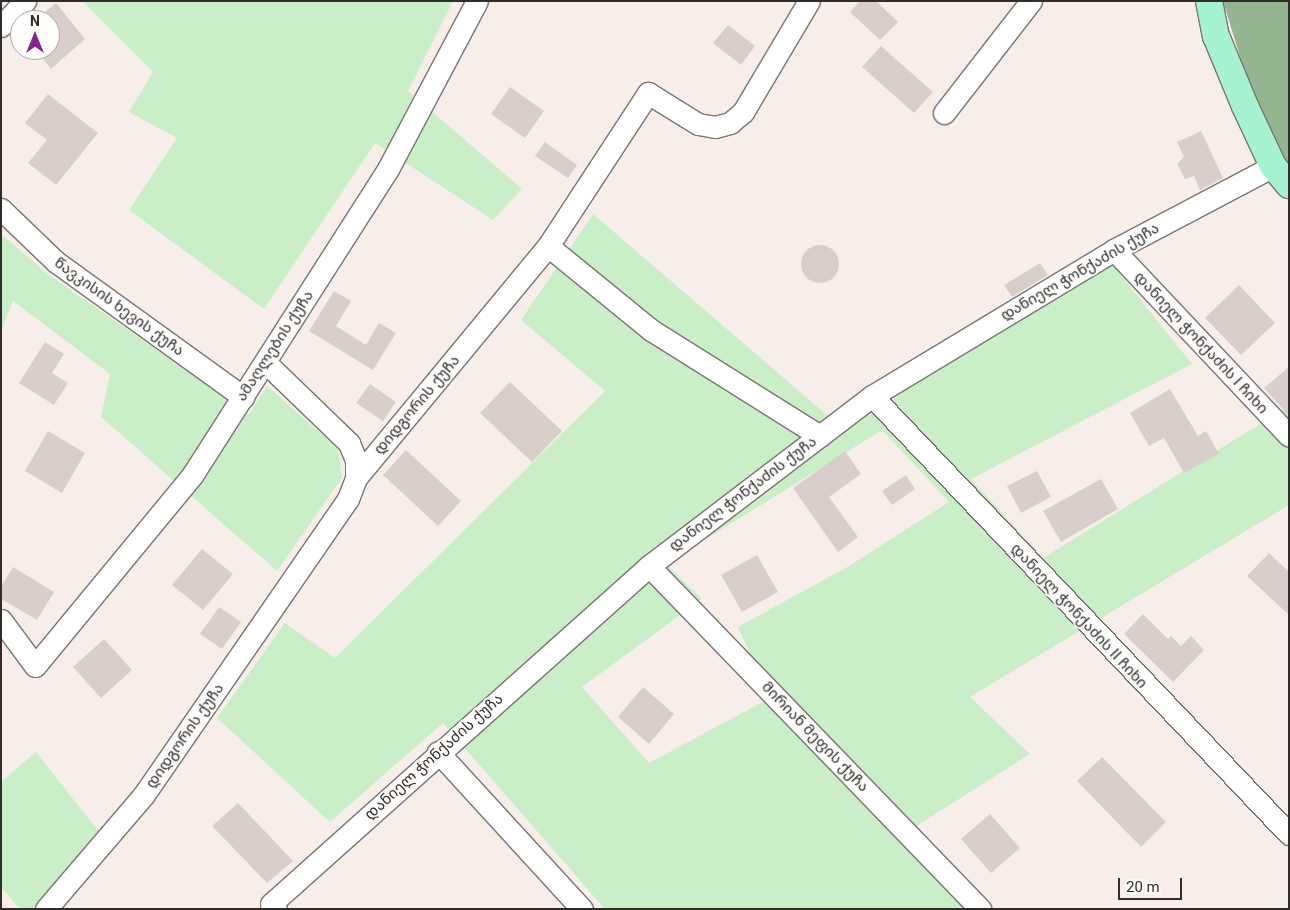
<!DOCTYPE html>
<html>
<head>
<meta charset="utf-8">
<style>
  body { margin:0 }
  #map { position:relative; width:1290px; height:910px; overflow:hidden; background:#f7eeea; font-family:Roboto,"Noto Sans Georgian",sans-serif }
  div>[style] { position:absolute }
  .green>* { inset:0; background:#caeec8 }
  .forest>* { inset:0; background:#93b691 }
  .building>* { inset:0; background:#d8cfcb }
  .round { border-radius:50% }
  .roads { filter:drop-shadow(1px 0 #7c7471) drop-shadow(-1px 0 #7c7471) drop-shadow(0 1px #7c7471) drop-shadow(0 -1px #7c7471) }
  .minor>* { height:21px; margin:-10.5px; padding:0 10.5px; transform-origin:10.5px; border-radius:10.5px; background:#fff }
  .major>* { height:26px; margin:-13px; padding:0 13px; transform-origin:13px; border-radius:13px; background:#a7f2d0 }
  span { translate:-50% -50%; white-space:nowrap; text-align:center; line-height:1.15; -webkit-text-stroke:4px #fefdfc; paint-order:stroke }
  .street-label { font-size:15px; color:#2f2c2a }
  .frame { position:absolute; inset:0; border:2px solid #2f2c2a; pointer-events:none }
  .north { position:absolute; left:10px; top:10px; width:50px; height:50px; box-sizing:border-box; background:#fefdfc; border:1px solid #aba9a8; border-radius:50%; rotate:0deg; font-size:14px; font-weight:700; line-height:20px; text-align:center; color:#2f2c2a }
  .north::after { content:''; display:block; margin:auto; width:18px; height:22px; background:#852690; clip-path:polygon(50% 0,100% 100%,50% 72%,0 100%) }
  .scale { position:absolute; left:1118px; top:878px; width:64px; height:22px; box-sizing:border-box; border:2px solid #2f2c2a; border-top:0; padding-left:6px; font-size:15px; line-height:18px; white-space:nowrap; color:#2f2c2a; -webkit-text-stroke:4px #fefdfc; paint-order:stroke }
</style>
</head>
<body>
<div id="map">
  <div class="green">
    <div style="clip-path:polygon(82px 1px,453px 1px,408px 91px,522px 189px,493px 220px,375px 143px,264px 309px,129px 210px,177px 138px,129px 112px,153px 72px)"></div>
    <div style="clip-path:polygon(evenodd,593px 214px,843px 429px,1112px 264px,1192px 364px,971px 479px,1043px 558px,1289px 406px,1289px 505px,970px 697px,1030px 754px,899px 837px,968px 909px,605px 909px,443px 723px,330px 822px,217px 718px,285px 623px,335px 658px,605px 391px,521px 320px,593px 214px,882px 430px,949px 502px,849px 566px,738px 627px,770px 698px,649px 763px,582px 687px,702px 599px,666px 564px,882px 430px)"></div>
    <div style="clip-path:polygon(1px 234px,49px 275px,249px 414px,267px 386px,338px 449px,342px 478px,277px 571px,101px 417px,110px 374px,13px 301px,1px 331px)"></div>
    <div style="clip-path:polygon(36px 752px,100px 833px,33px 909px,20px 909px,1px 887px,1px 782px)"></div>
  </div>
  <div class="forest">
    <div style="clip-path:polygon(1223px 1px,1289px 1px,1289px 176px,1250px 89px)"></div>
  </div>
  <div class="building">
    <div style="clip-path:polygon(860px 1px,876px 1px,898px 22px,880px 40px,850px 12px)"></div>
    <div style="clip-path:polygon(56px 3px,85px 39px,51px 69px,36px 50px,50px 50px,50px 20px,35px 20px)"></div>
    <div style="clip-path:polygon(728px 25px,755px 46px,741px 65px,713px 43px)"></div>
    <div style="clip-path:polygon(881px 46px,933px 92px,914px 113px,862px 67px)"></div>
    <div style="clip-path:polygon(510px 87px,544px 111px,525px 138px,491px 114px)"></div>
    <div style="clip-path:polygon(48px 94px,98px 133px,56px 185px,28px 163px,47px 140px,25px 123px)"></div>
    <div style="clip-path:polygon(1201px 131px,1223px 178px,1200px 190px,1194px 176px,1185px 179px,1177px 164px,1184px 157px,1177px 142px)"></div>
    <div style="clip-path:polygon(545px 142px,577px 165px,568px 178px,535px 156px)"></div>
    <div class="round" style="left:801px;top:245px;width:38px;height:38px"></div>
    <div style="clip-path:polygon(1040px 263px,1048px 275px,1012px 297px,1004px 285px)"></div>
    <div style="clip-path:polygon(1239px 285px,1275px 323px,1241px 355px,1205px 318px)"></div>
    <div style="clip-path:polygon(334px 291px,351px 301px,336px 326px,366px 345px,379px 323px,396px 333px,373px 370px,309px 331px)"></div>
    <div style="clip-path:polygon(45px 342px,64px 354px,52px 373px,68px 383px,54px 405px,19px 383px)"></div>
    <div style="clip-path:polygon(1289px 367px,1289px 416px,1264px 388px)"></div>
    <div style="clip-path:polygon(510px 382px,562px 431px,532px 462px,480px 413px)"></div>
    <div style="clip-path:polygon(370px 384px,396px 402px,383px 421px,356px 403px)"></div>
    <div style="clip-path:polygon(1170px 389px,1198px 436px,1206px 431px,1219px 454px,1184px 473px,1164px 438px,1149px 446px,1130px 413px)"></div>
    <div style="clip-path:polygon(48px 431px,85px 453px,62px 493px,25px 471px)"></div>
    <div style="clip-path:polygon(406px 450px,461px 501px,438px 526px,383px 475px)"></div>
    <div style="clip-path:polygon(845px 451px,861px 474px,829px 497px,858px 537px,838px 552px,793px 488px)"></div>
    <div style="clip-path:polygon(1037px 471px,1051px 497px,1021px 513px,1007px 486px)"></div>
    <div style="clip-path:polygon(906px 475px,915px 489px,892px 505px,882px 491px)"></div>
    <div style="clip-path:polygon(1101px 479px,1118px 509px,1061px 542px,1043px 511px)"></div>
    <div style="clip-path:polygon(202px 549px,233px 574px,203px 610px,172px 585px)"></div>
    <div style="clip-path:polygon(1269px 553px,1289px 572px,1289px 615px,1247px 576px)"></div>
    <div style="clip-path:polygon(757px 555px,778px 592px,742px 612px,721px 575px)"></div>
    <div style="clip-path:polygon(13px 567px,54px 592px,37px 620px,1px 599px,1px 587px)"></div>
    <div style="clip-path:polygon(219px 607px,241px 622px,222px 649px,200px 634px)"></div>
    <div style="clip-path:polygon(1143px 614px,1168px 639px,1171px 636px,1181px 646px,1191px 636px,1204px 650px,1173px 682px,1124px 634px)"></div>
    <div style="clip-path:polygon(104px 639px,132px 670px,101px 698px,73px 667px)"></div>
    <div style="clip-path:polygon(643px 687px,674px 714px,649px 744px,618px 717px)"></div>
    <div style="clip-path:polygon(1102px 757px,1166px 822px,1141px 847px,1077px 781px)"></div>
    <div style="clip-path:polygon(238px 803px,293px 861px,267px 883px,212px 826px)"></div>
    <div style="clip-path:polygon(990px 814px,1020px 848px,991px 873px,961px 839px)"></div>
  </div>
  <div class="roads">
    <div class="minor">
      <div style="left:1px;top:26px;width:35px;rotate:-46deg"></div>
      <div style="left:944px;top:113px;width:142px;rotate:-52.2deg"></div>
      <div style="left:1px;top:209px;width:76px;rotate:43.9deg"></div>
      <div style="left:56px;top:262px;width:231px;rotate:35.8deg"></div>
      <div style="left:548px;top:246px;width:133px;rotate:39.2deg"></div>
      <div style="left:651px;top:330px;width:199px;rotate:32.1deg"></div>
      <div style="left:1114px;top:250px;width:255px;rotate:46.7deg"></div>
      <div style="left:265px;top:362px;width:117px;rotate:44deg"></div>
      <div style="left:349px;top:443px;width:18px;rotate:68deg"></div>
      <div style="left:356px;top:460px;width:18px;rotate:90deg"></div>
      <div style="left:872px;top:396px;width:605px;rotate:46.41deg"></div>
      <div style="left:649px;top:566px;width:477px;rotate:46deg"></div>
      <div style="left:1px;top:620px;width:57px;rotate:53.5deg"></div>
      <div style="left:35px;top:666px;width:249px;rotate:-50.5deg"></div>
      <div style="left:193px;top:474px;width:362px;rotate:-57.4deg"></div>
      <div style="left:388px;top:169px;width:190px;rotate:-62.1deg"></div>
      <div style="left:438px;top:752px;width:213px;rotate:47.5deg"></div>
      <div style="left:46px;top:909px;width:149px;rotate:-49.4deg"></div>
      <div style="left:143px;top:796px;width:361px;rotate:-55.4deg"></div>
      <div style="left:348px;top:499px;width:22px;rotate:-69deg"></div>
      <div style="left:356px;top:478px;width:301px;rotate:-50.4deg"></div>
      <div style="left:548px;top:246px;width:183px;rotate:-56.8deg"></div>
      <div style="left:648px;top:93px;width:59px;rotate:31.8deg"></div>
      <div style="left:698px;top:124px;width:17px;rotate:10deg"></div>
      <div style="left:715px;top:127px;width:16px;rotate:-15deg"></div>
      <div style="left:730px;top:123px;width:17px;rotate:-40deg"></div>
      <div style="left:743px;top:112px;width:129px;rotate:-59.3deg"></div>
      <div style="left:276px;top:909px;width:7px;rotate:-135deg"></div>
      <div style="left:271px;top:904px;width:507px;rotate:-41.8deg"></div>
      <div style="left:649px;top:566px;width:280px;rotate:-37.3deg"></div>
      <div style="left:872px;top:396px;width:283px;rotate:-31.1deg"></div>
      <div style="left:1114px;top:250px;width:180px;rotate:-27.8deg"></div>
    </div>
    <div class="major">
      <div style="left:1209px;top:1px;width:36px;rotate:79deg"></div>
      <div style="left:1216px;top:36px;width:76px;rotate:67.5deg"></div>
      <div style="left:1245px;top:106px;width:66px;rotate:65deg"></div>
      <div style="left:1273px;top:166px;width:25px;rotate:50deg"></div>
    </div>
  </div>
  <div class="street-label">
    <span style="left:1080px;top:272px;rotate:-30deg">დანიელ ჭონქაძის ქუჩა</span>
    <span style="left:119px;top:307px;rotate:36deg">წავკისის ხევის ქუჩა</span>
    <span style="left:1201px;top:343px;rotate:47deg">დანიელ ჭონქაძის I ჩიხი</span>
    <span style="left:275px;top:346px;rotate:-57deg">ამაღლების ქუჩა</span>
    <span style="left:417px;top:405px;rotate:-50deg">დიდგორის ქუჩა</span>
    <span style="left:743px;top:494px;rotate:-37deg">დანიელ ჭონქაძის ქუჩა</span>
    <span style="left:1079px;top:616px;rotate:47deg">დანიელ ჭონქაძის II ჩიხი</span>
    <span style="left:185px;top:736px;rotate:-55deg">დიდგორის ქუჩა</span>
    <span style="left:815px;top:737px;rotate:46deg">მირიან მეფის ქუჩა</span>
    <span style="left:434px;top:757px;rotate:-42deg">დანიელ ჭონქაძის ქუჩა</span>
  </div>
  <div class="frame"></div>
  <div class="north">N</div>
  <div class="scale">20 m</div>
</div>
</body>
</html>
